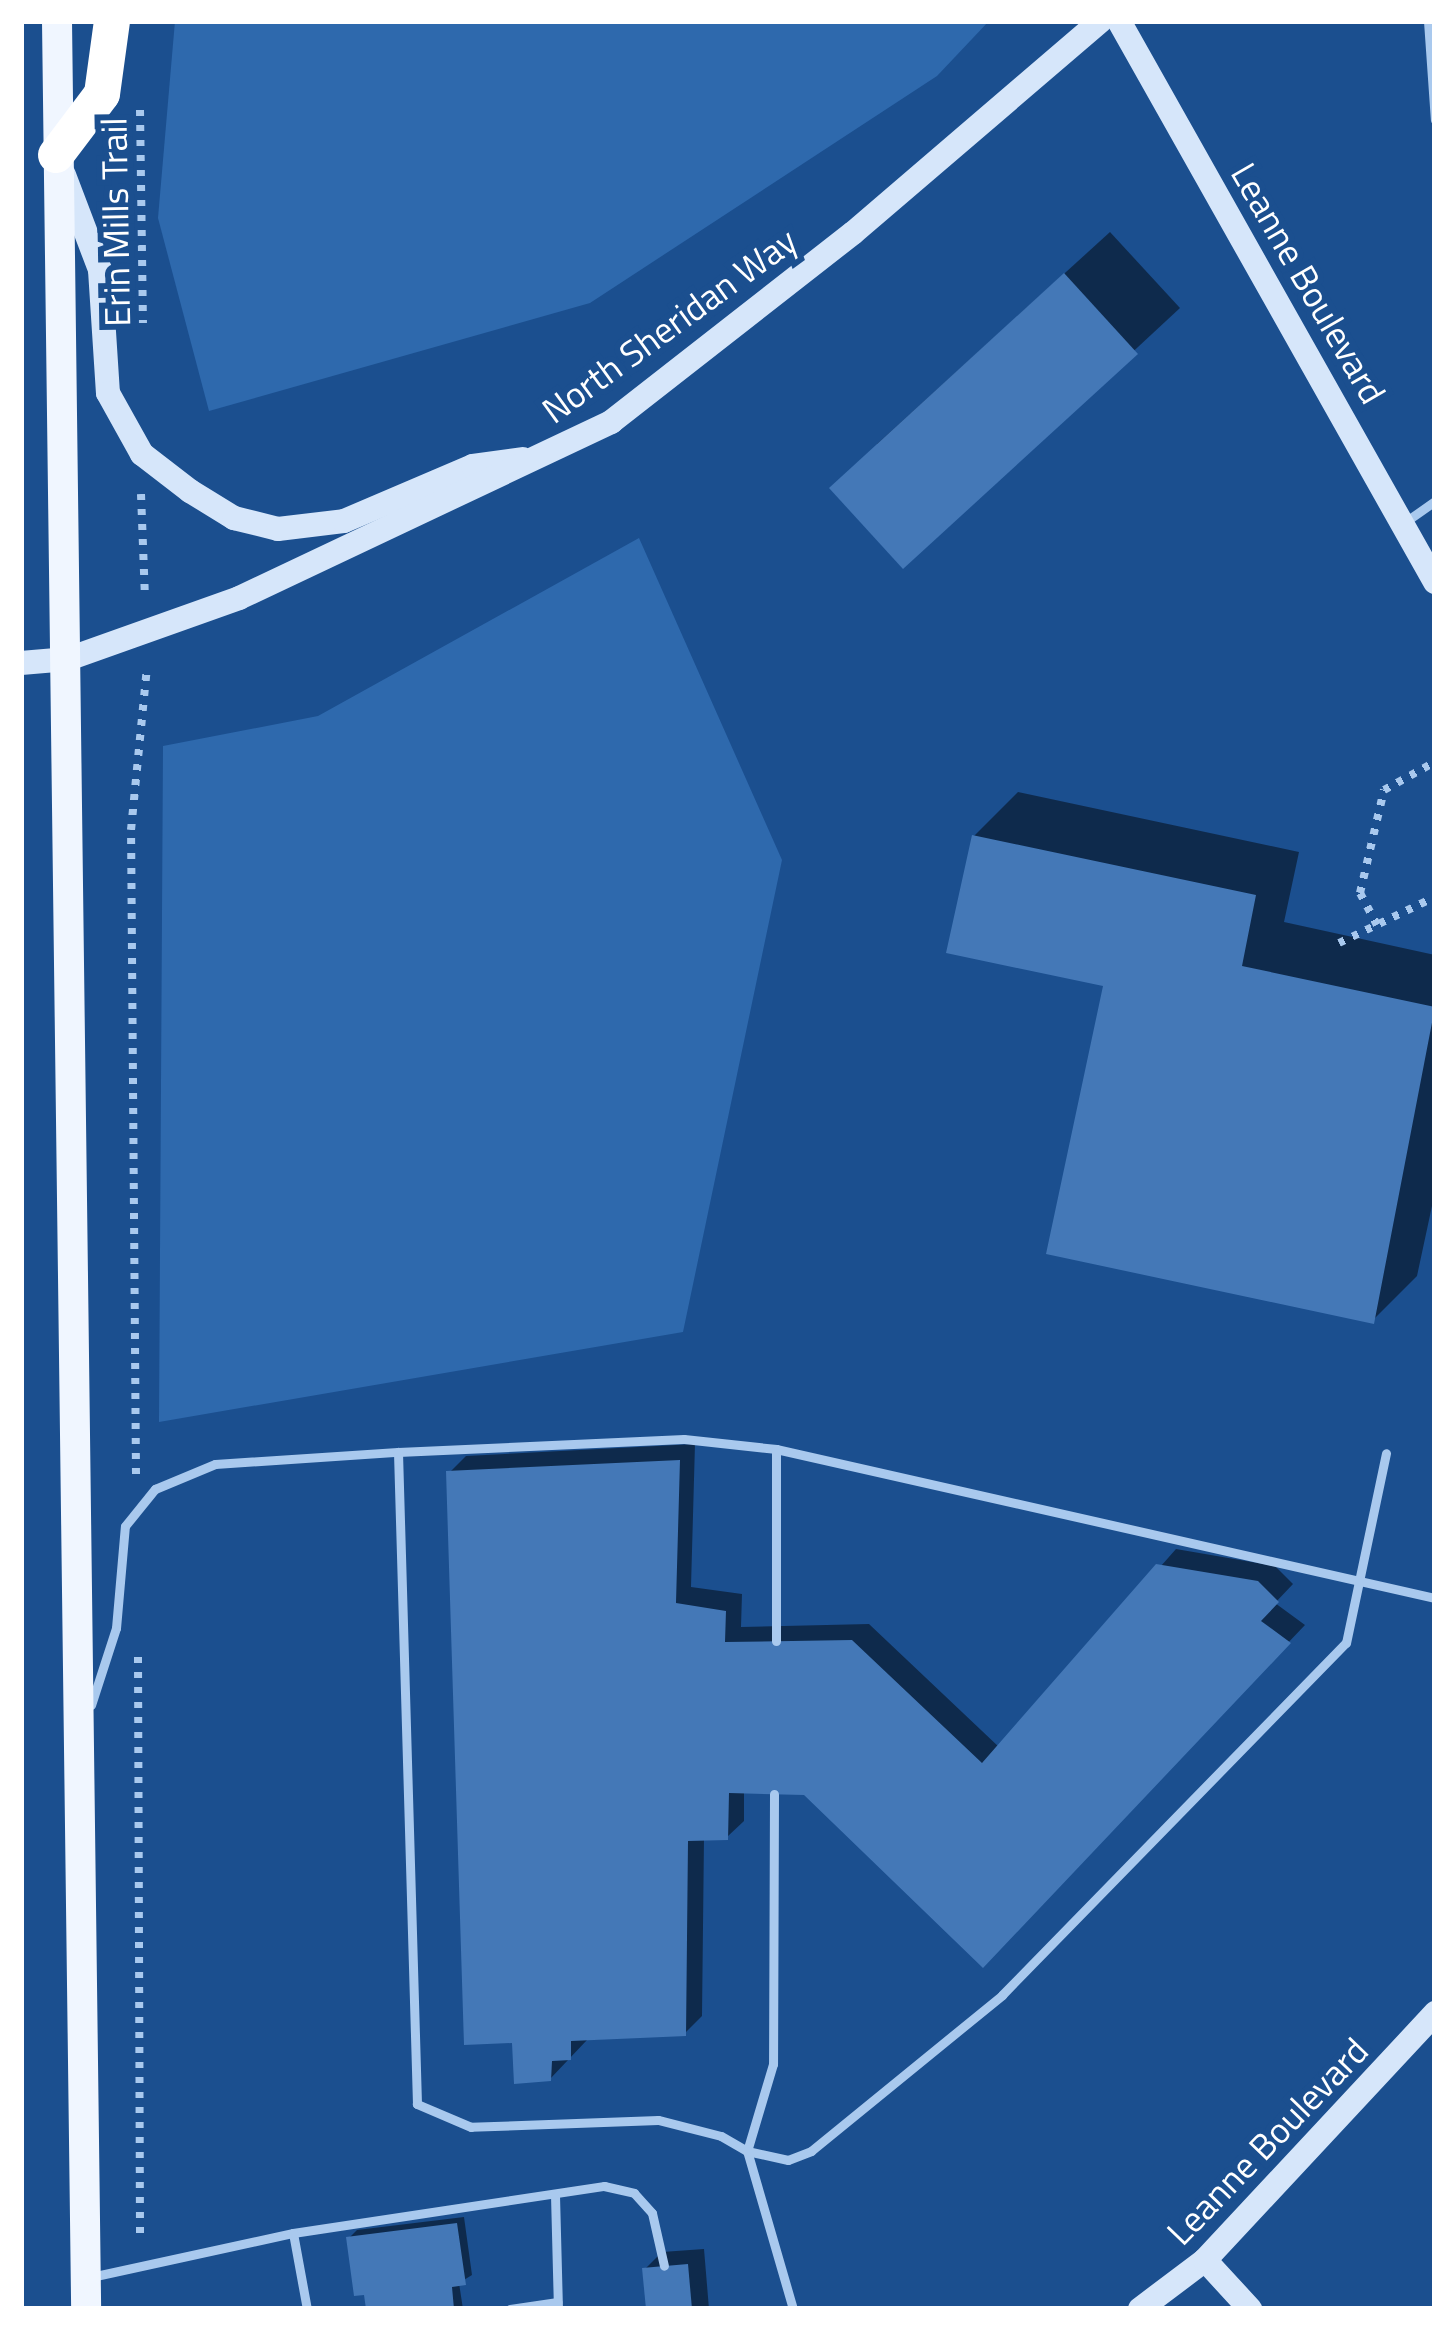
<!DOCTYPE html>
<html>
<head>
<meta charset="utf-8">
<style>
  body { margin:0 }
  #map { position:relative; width:1456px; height:2330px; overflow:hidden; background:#1b4f8f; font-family:"Titillium Web",sans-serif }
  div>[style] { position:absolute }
  .green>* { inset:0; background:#2e69ad }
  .shadow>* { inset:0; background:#0007 }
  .building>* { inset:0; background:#4478b7 }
  .path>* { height:8px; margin-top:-4px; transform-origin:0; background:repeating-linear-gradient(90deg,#a9c9ee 0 6px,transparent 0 15px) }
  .lane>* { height:9px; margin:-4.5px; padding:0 4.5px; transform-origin:4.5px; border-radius:4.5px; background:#a9c9ee }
  .secondary>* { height:24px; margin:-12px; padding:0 12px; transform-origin:12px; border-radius:12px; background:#d6e6fa }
  .primary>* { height:30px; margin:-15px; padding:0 15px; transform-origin:15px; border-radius:15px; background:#f0f6ff }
  .highway>* { height:36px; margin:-18px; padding:0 18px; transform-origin:18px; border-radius:18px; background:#fff }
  span { translate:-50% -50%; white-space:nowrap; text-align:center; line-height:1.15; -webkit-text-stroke:12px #1b4f8f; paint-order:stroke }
  .street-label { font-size:36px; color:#fff }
  .frame { position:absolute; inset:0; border:24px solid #fff; pointer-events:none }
</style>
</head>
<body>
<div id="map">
  <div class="green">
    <div style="clip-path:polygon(175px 21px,989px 21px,937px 76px,590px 303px,209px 411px,158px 218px)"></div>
    <div style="clip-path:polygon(639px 538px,782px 860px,683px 1332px,159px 1422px,163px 746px,318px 716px)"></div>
  </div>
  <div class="shadow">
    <div style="clip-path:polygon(1110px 232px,1180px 308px,903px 565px,877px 444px)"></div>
    <div style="clip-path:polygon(1018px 792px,1299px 852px,1284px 922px,1435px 955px,1435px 1192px,1417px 1276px,1373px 1320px,1106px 983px,974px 836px)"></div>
    <div style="clip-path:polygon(695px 1444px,691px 1587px,742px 1594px,741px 1627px,869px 1624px,1000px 1748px,1176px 1549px,1275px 1566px,1293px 1584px,1275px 1603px,1305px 1625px,983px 1964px,805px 1792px,744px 1790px,744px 1821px,727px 1837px,704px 1838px,702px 2016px,685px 2033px,587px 2040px,550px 2079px,449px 1473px,466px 1456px)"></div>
    <div style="clip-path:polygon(464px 2217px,472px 2275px,459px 2283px,463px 2309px,369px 2309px,349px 2238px,357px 2230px)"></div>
    <div style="clip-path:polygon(704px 2249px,709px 2309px,649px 2309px,645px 2269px,662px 2252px)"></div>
  </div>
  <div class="building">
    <div style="clip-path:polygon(1064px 273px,1138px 354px,903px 569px,829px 488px)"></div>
    <div style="clip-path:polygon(972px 835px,1256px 895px,1242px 966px,1435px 1007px,1374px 1324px,1046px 1254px,1103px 986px,946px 953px)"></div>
    <div style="clip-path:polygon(680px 1460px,676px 1603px,726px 1611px,725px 1642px,852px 1640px,982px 1763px,1156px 1564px,1258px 1581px,1279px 1602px,1261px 1621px,1291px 1643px,983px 1968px,804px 1795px,729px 1793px,728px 1840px,688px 1841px,686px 2036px,571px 2041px,571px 2060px,552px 2061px,551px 2081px,514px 2084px,512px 2043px,464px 2045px,446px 1471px)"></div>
    <div style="clip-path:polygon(457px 2223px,466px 2285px,452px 2287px,454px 2309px,366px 2309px,364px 2295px,354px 2296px,346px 2237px)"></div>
    <div style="clip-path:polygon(688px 2264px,692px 2309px,646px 2309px,642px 2268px)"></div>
  </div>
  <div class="path">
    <div style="left:140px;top:110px;width:213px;rotate:89.2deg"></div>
    <div style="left:141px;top:494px;width:105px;rotate:87.8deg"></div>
    <div style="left:1377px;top:925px;width:36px;rotate:-118deg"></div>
    <div style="left:1360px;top:893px;width:106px;rotate:-76.9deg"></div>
    <div style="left:1384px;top:790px;width:58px;rotate:-28.8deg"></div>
    <div style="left:1339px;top:943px;width:106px;rotate:-25.6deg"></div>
    <div style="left:136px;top:1474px;width:644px;rotate:-90.44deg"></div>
    <div style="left:131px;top:830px;width:163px;rotate:-84.4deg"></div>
    <div style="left:138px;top:1657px;width:585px;rotate:89.8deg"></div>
  </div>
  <div class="lane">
    <div style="left:1428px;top:21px;width:99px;rotate:86deg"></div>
    <div style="left:1405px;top:522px;width:37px;rotate:-35deg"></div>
    <div style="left:776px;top:1449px;width:192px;rotate:90deg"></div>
    <div style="left:91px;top:1705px;width:81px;rotate:-72deg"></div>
    <div style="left:116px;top:1628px;width:102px;rotate:-85deg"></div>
    <div style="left:125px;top:1526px;width:48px;rotate:-51deg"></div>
    <div style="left:155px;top:1489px;width:65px;rotate:-22.6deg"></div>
    <div style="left:215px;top:1464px;width:183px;rotate:-3.8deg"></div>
    <div style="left:774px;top:1794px;width:270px;rotate:90.2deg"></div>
    <div style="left:773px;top:2064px;width:91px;rotate:106.6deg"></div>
    <div style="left:747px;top:2151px;width:42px;rotate:12.4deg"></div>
    <div style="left:788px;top:2160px;width:25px;rotate:-21deg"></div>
    <div style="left:811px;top:2151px;width:247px;rotate:-39.2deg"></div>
    <div style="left:1002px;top:1995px;width:492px;rotate:-45.7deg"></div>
    <div style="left:1346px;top:1643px;width:194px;rotate:-78.1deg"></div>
    <div style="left:555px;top:2195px;width:114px;rotate:88.5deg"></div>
    <div style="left:293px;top:2233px;width:315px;rotate:-8.6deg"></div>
    <div style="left:604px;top:2186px;width:31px;rotate:13deg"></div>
    <div style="left:634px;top:2193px;width:27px;rotate:48deg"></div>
    <div style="left:652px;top:2213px;width:54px;rotate:77.2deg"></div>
    <div style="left:91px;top:2277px;width:207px;rotate:-12.3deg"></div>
    <div style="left:293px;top:2233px;width:77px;rotate:79.6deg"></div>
    <div style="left:510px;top:2309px;width:48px;rotate:-8.5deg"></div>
    <div style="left:793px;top:2309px;width:165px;rotate:-106.2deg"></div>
    <div style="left:747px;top:2151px;width:30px;rotate:-150deg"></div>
    <div style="left:721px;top:2136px;width:65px;rotate:-165.7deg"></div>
    <div style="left:658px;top:2120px;width:187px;rotate:177.9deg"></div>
    <div style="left:471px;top:2127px;width:59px;rotate:-156.9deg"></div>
    <div style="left:417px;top:2104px;width:652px;rotate:-91.67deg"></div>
    <div style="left:398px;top:1452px;width:286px;rotate:-2.6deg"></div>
    <div style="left:684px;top:1439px;width:93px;rotate:6.2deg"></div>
    <div style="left:776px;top:1449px;width:676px;rotate:12.74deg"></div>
  </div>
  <div class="secondary">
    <div style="left:1119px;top:21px;width:644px;rotate:60.61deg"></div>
    <div style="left:64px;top:175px;width:102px;rotate:69.2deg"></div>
    <div style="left:100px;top:270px;width:123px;rotate:86.3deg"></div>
    <div style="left:108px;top:393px;width:70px;rotate:60.9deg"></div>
    <div style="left:142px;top:454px;width:61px;rotate:37.6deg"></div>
    <div style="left:190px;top:491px;width:52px;rotate:31.5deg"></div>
    <div style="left:234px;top:518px;width:45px;rotate:14deg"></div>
    <div style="left:278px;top:529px;width:66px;rotate:-6.9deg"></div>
    <div style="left:344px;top:521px;width:140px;rotate:-23.1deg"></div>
    <div style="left:473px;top:466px;width:50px;rotate:-8deg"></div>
    <div style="left:21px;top:663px;width:47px;rotate:-4.9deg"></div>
    <div style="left:68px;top:659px;width:182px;rotate:-19.6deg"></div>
    <div style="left:239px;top:598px;width:412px;rotate:-25.3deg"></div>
    <div style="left:611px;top:422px;width:307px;rotate:-38deg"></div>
    <div style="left:853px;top:233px;width:326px;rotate:-40.6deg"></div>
    <div style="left:1205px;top:2260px;width:67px;rotate:47.4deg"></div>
    <div style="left:1140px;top:2309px;width:81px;rotate:-37deg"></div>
    <div style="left:1205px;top:2260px;width:338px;rotate:-47deg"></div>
  </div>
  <div class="primary">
    <div style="left:57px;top:21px;width:2288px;rotate:89.27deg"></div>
  </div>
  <div class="highway">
    <div style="left:56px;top:155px;width:76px;rotate:-53deg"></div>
    <div style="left:102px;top:94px;width:74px;rotate:-82.2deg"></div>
  </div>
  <div class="street-label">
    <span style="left:115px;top:222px;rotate:-91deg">Erin Mills Trail</span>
    <span style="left:1309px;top:283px;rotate:60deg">Leanne Boulevard</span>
    <span style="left:669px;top:325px;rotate:-36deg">North Sheridan Way</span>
    <span style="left:1267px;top:2141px;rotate:-46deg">Leanne Boulevard</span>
  </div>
  <div class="frame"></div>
</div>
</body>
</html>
